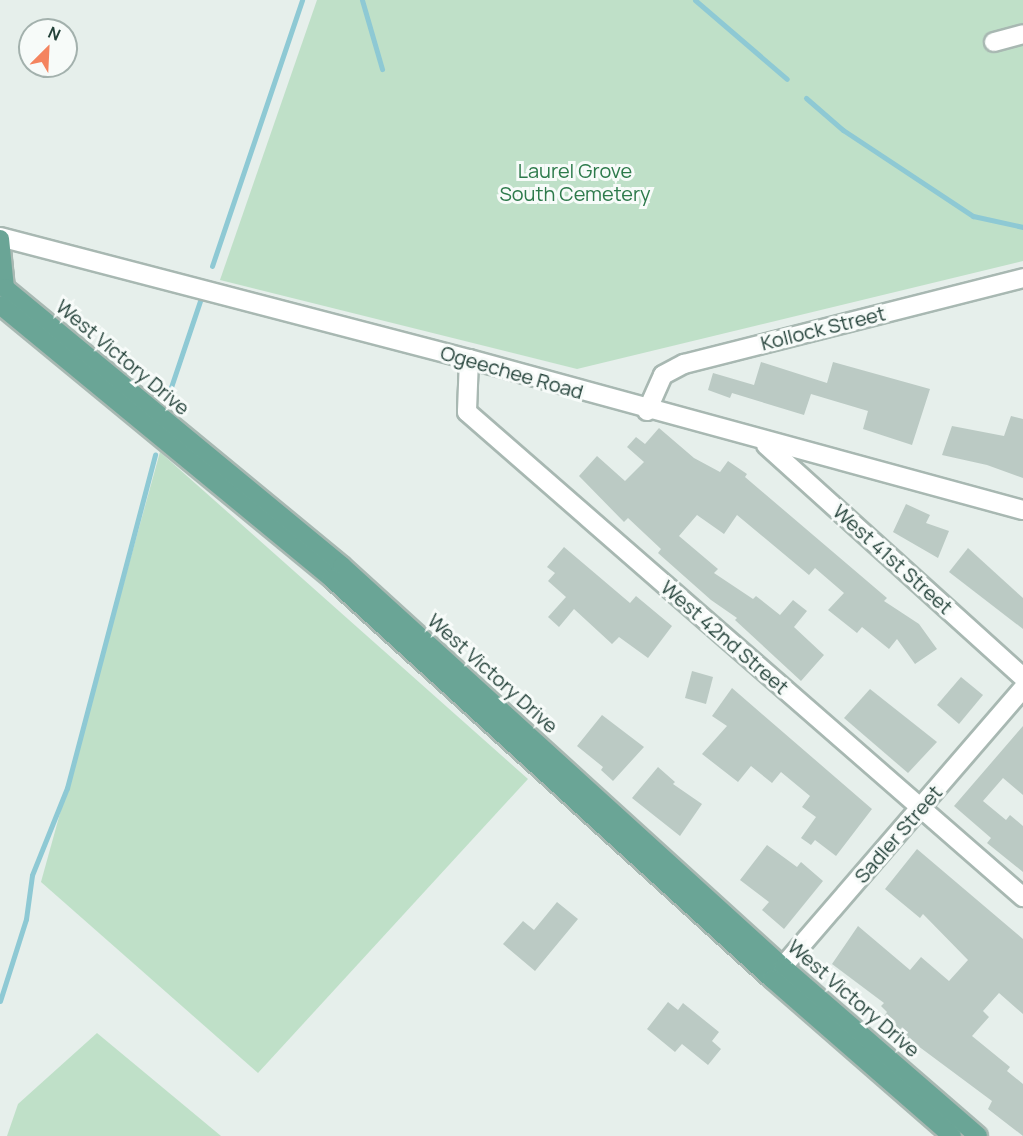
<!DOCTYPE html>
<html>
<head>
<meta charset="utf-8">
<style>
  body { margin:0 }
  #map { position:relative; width:1023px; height:1136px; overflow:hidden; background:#e6efeb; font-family:Manrope,sans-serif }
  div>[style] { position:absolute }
  .green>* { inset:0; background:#bfe0c8 }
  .stream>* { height:5px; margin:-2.5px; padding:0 2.5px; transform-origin:2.5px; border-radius:2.5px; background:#8ec9d4 }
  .building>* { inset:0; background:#bbcac4 }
  .roads { filter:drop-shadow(2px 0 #a8b8b2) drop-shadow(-2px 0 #a8b8b2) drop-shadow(0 2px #a8b8b2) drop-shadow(0 -2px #a8b8b2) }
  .minor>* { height:18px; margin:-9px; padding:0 9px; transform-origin:9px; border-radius:9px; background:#fff }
  .major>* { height:18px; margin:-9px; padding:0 9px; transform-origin:9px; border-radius:9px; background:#6aa596 }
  span { translate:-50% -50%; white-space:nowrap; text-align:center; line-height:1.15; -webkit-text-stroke:6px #f7fbf9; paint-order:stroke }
  .park-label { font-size:20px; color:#2d7a4b }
  .street-label { font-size:20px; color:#24423a }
  .north { position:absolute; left:18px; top:18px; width:60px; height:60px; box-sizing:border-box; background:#f7fbf9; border:2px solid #a3b1ad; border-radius:50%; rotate:24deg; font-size:16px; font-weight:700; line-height:24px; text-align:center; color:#24423a }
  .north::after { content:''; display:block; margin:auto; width:21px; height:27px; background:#f4845f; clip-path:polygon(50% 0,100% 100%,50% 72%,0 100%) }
</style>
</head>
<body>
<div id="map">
  <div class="green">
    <div style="clip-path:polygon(317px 0,1023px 0,1023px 261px,577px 369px,220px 280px)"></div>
    <div style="clip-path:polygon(160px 452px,528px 779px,258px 1073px,41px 882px)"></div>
    <div style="clip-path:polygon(97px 1033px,221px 1136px,7px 1136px,18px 1104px)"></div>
  </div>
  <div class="stream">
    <div style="left:362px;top:0;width:72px;rotate:73.8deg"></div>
    <div style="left:695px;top:0;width:121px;rotate:40.7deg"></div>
    <div style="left:806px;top:98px;width:49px;rotate:40.9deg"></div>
    <div style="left:843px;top:130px;width:156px;rotate:33.5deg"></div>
    <div style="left:973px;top:216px;width:51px;rotate:12.4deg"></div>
    <div style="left:212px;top:266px;width:281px;rotate:-71.3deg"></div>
    <div style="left:167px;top:399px;width:107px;rotate:-71.4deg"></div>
    <div style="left:0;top:1001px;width:86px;rotate:-72.4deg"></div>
    <div style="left:26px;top:919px;width:44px;rotate:-82.2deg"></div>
    <div style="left:32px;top:875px;width:94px;rotate:-68.1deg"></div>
    <div style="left:67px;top:788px;width:345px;rotate:-75.2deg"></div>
  </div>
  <div class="building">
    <div style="clip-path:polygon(761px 362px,827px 383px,833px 362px,930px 389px,912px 445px,863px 429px,868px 411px,811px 394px,804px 415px,732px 393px,730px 398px,708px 390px,713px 373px,754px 385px)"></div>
    <div style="clip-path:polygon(1011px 416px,1023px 419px,1023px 478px,987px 465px,942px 455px,952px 426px,1004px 436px)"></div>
    <div style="clip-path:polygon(659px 428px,694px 458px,720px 472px,728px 461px,747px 474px,745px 477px,887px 598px,884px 601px,919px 624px,937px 649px,915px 664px,897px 639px,889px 649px,862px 627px,857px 633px,828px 610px,844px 593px,815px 568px,809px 575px,737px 515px,724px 534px,697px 515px,679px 536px,718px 569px,714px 573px,753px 599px,756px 596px,780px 615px,793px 600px,807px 611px,794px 627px,824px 655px,801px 681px,735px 620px,737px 618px,711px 600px,658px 553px,661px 549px,628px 518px,624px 522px,579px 476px,597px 456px,625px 481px,644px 462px,627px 447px,636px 437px,645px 444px)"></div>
    <div style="clip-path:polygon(906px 504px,930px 515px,926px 523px,949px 531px,938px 558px,893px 532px)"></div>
    <div style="clip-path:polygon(564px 547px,630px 603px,636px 596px,672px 626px,648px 658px,619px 637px,612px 644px,574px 609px,559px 627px,548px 617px,566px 597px,548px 581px,555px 573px,547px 567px)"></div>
    <div style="clip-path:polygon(968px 548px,1023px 598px,1023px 629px,949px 572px)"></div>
    <div style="clip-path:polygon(692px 671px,713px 677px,706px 704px,685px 698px)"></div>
    <div style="clip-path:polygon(961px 677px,983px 695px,959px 724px,937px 705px)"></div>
    <div style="clip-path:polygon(732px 688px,872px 809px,836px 856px,815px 840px,811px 845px,801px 838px,816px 817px,802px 807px,810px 796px,781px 772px,772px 783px,751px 766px,738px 782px,702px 754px,727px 726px,712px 716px)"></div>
    <div style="clip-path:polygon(870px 689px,937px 742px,908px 773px,844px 718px)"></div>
    <div style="clip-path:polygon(602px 715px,644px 747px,613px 781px,601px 770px,603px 767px,577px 746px)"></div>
    <div style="clip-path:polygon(1023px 726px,1023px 795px,1003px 778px,983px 801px,1006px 820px,1010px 815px,1023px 826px,1023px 872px,987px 843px,991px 838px,954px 806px)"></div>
    <div style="clip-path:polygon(658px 767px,675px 782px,673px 784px,702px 804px,680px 836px,632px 798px)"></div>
    <div style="clip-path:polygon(767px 845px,797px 867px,801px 862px,823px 881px,784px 929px,762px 910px,769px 902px,740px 880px)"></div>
    <div style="clip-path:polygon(917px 849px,1023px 939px,1023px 1014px,999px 993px,983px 1011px,989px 1017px,972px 1036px,1010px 1067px,1007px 1071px,1023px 1084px,1023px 1136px,988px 1109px,992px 1101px,902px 1034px,884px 1016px,887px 1012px,881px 1006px,884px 1003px,832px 964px,858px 926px,910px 970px,921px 957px,949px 981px,968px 960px,923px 914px,920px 918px,885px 889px)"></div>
    <div style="clip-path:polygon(557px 902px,578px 919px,535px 971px,503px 944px,523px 921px,534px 930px)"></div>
    <div style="clip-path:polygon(668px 1002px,678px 1010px,683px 1003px,719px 1032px,712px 1041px,721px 1049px,708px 1065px,682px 1044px,675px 1052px,647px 1029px)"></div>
  </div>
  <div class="roads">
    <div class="minor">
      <div style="left:994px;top:42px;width:30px;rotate:-15deg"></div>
      <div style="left:0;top:237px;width:485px;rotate:14.6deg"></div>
      <div style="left:469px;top:359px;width:574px;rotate:15.25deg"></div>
      <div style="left:469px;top:359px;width:53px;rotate:92.2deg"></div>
      <div style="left:467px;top:412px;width:738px;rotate:41.1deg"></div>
      <div style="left:647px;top:411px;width:39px;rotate:-66deg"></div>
      <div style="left:663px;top:375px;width:24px;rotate:-28deg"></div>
      <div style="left:684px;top:364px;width:350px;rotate:-14.2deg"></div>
      <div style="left:766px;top:445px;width:346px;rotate:42.1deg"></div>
      <div style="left:773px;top:978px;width:383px;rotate:-49.2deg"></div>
    </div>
    <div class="major">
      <div style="left:0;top:239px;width:49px;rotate:84.2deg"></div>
      <div style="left:5px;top:288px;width:437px;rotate:39.5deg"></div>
      <div style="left:342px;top:566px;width:596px;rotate:42.28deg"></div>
      <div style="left:783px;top:967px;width:258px;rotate:40.9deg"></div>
      <div style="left:0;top:305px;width:429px;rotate:39.5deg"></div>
      <div style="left:331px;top:578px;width:596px;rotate:42.28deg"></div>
      <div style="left:772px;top:979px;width:239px;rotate:41.1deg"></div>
    </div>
  </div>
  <div class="park-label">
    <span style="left:575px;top:182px">Laurel Grove<br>South Cemetery</span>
  </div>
  <div class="street-label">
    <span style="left:823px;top:328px;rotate:-14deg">Kollock Street</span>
    <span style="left:123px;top:357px;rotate:40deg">West Victory Drive</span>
    <span style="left:512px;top:372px;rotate:16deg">Ogeechee Road</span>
    <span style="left:893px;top:559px;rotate:42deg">West 41st Street</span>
    <span style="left:725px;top:637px;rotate:41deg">West 42nd Street</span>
    <span style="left:493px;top:673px;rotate:42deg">West Victory Drive</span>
    <span style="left:898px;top:834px;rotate:-49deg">Sadler Street</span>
    <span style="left:854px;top:998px;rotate:41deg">West Victory Drive</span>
  </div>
  <div class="north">N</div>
</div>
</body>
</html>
